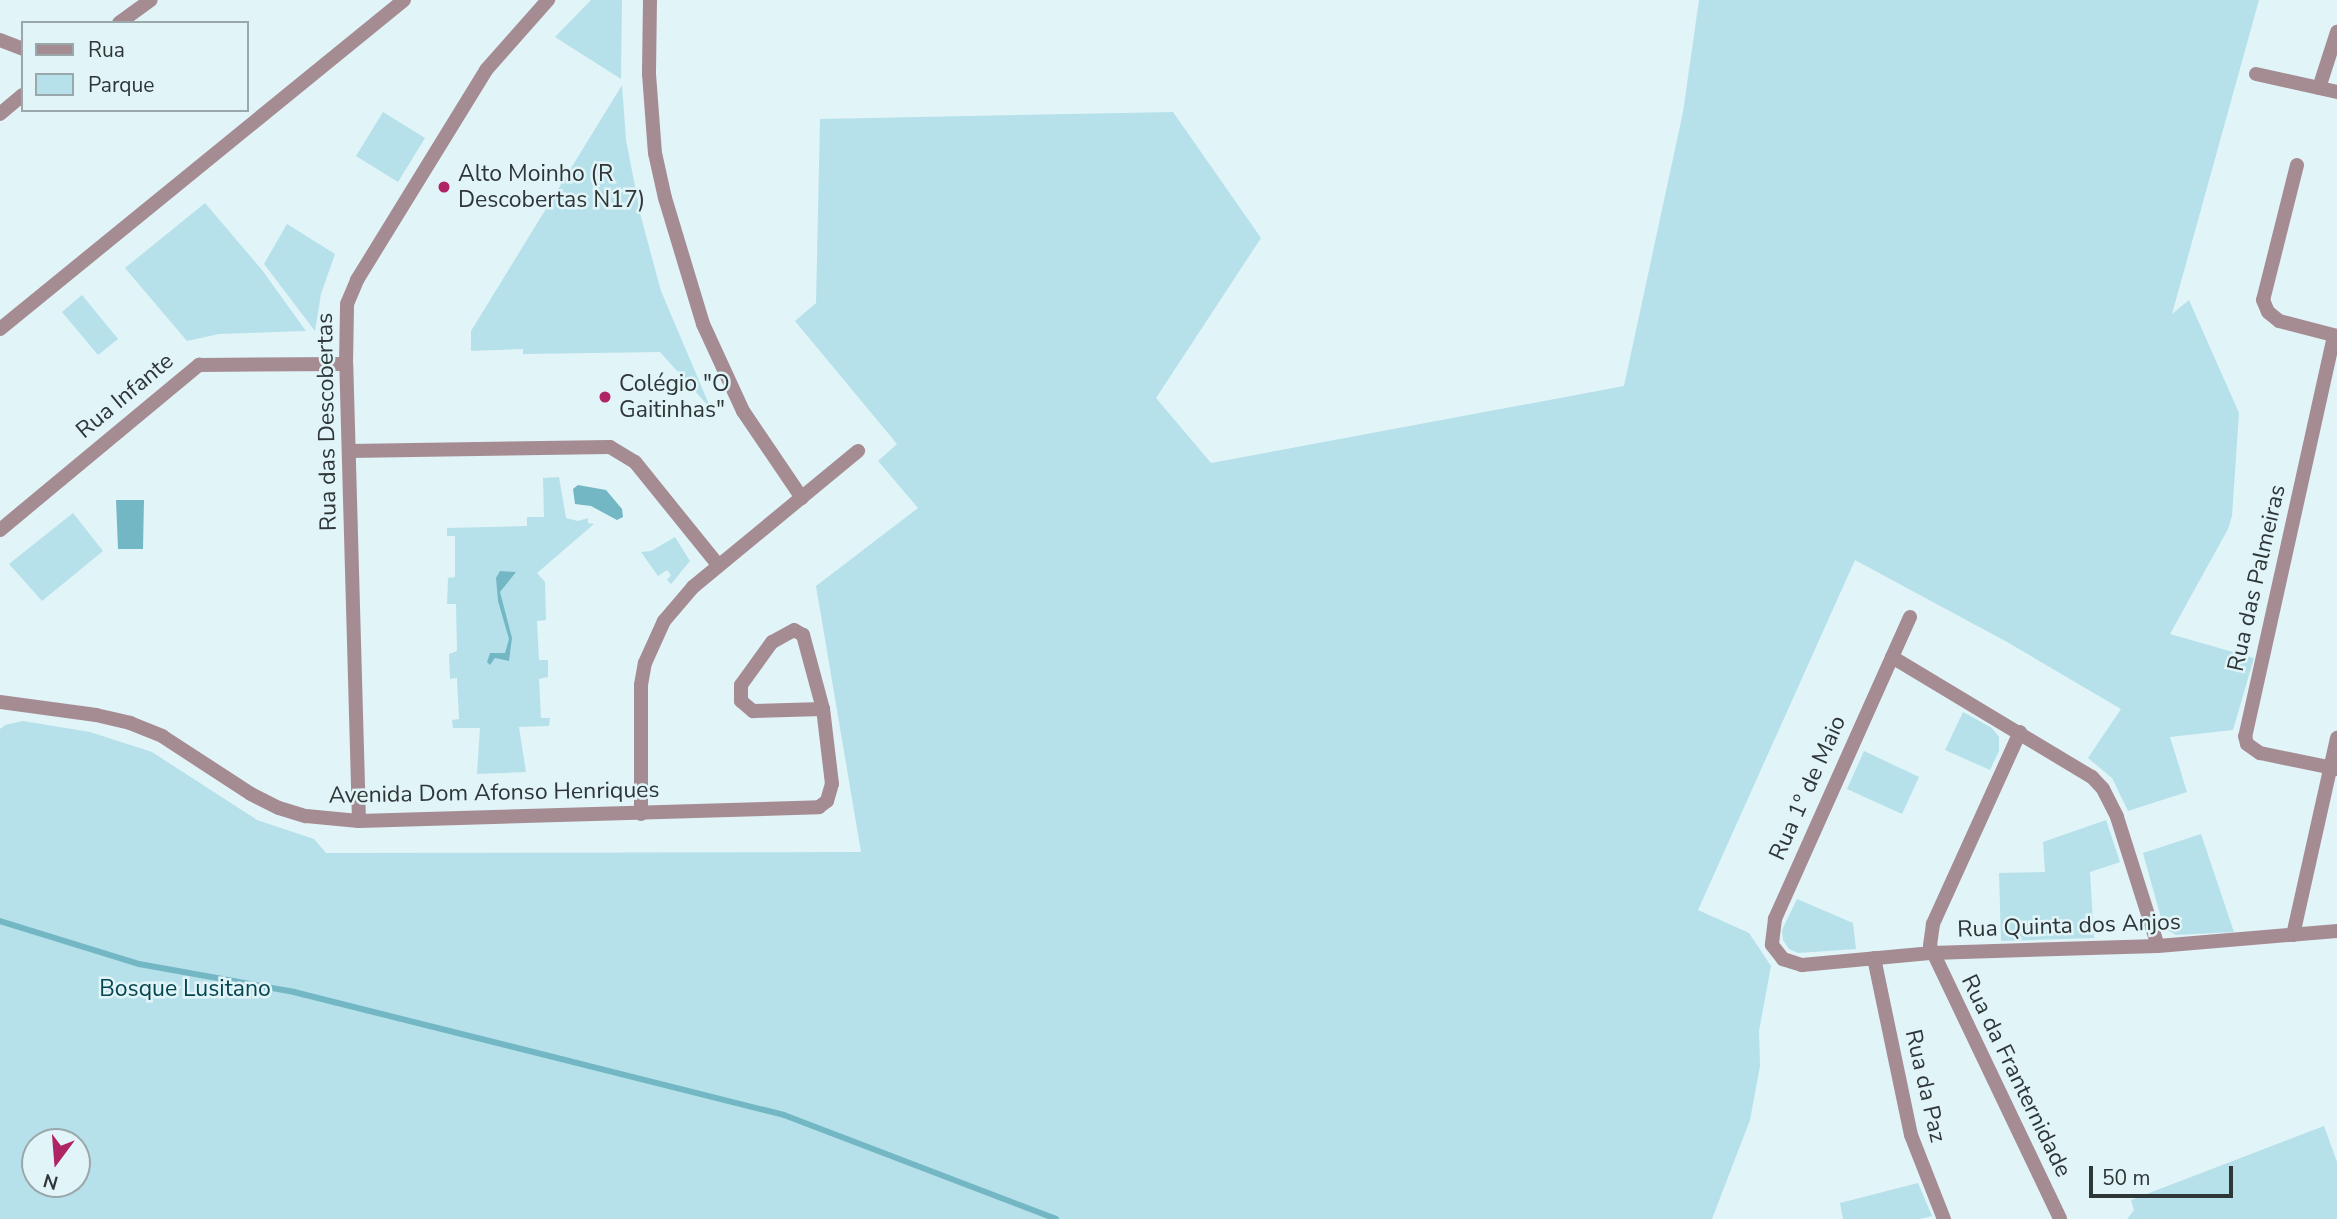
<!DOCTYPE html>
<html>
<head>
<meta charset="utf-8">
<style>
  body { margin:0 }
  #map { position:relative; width:2337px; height:1219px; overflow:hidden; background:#e1f4f8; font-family:"Nunito Sans",sans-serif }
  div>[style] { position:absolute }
  .green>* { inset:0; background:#b6e1ea }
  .water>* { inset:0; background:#73b7c5 }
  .stream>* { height:6px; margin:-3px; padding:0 3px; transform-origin:3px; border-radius:3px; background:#73b7c5 }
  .minor>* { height:14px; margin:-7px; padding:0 7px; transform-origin:7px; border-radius:7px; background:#a58c93 }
  .tertiary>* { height:14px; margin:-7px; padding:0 7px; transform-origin:7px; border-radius:7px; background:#a58c93 }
  .dots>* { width:19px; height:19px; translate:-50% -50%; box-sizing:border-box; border:4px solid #e1f4f8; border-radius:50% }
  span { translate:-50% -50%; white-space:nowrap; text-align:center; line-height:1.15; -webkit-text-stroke:5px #e1f4f8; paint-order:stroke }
  .poi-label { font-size:23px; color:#2f3637 }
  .left { translate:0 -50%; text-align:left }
  .street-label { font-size:23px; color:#2f3637 }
  .park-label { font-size:23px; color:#054651 }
  .legend { position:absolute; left:21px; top:21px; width:228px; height:91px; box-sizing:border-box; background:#e1f4f8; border:2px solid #9aa8ab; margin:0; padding:9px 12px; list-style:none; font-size:21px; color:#2f3637 }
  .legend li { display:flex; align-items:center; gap:14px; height:35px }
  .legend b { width:35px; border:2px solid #9aa8ab }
  .north { position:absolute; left:21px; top:1128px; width:70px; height:70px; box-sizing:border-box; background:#e1f4f8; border:2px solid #9aa8ab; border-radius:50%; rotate:196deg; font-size:19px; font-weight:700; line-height:28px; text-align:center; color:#2f3637 }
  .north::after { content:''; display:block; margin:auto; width:24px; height:32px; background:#af2464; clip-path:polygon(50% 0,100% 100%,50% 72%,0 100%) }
  .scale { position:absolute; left:2089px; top:1166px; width:144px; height:32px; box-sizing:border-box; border:4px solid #2f3637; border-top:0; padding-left:9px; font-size:21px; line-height:24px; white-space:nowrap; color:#2f3637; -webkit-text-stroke:5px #e1f4f8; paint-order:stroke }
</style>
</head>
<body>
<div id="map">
  <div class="green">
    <div style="clip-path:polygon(591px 0,622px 0,621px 79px,555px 37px)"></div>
    <div style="clip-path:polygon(evenodd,1699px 0,2259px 0,2172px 314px,2189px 300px,2239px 413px,2232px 516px,2228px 529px,2170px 634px,2254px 658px,2233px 730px,2170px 737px,2187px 792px,2128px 811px,2112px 778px,2088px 758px,2121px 709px,2007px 642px,1855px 560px,1698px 910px,1749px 933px,1771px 966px,1759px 1031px,1760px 1066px,1750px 1120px,1712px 1219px,0 1219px,0 729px,5px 725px,23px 721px,90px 732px,152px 752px,257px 820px,314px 839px,326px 853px,861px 852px,816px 586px,918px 508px,878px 461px,897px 444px,795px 321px,816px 303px,820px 119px,1173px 112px,1261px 238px,1156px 398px,1211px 463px,1624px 386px,1683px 112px,1699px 0,77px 1142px,77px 1184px,35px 1184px,35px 1142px,77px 1142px)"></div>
    <div style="clip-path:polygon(622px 85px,626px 140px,641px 217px,661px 291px,711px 409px,660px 352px,523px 354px,523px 349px,471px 351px,471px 331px)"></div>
    <div style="clip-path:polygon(383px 112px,425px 138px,398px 182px,356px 156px)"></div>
    <div style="clip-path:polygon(205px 203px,262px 270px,306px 331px,219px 334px,187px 341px,125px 268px)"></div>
    <div style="clip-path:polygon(287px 224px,335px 254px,321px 294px,315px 331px,264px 264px)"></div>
    <div style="clip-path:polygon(82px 295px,118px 339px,98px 355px,62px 312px)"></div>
    <div style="clip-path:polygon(559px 477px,566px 518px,578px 521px,588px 518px,588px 523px,594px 524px,537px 573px,545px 582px,546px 620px,537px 621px,539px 660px,548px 660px,548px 677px,539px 679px,541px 718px,550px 718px,549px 726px,519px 727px,526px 772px,477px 774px,480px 728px,453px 728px,452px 720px,459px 719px,457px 678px,450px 679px,449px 654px,457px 651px,456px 604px,447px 604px,448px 578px,455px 577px,455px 536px,447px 536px,447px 528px,527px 526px,527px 517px,544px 517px,543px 478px)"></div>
    <div style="clip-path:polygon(73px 513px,103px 551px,42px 601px,9px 564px)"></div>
    <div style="clip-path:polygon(675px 537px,690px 561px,671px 584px,667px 580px,671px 575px,667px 570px,658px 576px,641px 552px,651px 551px)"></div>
    <div style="clip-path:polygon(1963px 712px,1992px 728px,1999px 737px,1999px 751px,1990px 770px,1945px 750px)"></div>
    <div style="clip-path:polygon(1864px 751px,1919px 777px,1902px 814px,1847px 789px)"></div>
    <div style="clip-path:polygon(2106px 820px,2120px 862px,2090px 872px,2094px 938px,2001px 941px,1999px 873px,2045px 872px,2043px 842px)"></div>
    <div style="clip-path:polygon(2201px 834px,2234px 932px,2176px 935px,2167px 930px,2161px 918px,2143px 853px)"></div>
    <div style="clip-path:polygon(1797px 899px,1853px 923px,1856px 949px,1798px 953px,1789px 949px,1783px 940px,1782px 930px)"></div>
    <div style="clip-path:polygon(2324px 1126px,2337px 1162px,2337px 1219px,2127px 1219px,2134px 1210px,2131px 1200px)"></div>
    <div style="clip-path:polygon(1918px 1183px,1932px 1216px,1920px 1219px,1843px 1219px,1840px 1203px)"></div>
  </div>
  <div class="water">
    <div style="clip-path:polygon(578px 485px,606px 490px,622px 509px,623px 517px,617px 520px,591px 506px,575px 504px,573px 489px)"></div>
    <div style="clip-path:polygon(116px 500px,144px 500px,143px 549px,118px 549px)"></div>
    <div style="clip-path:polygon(500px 571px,516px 572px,500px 592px,512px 638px,509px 661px,495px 658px,490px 665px,487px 662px,490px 653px,505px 653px,509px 639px,498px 601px,496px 578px)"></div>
  </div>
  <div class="stream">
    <div style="left:0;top:921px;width:145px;rotate:17.2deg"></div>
    <div style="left:139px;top:964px;width:158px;rotate:10.2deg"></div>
    <div style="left:294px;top:992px;width:505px;rotate:14.09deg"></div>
    <div style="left:784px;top:1115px;width:291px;rotate:20.9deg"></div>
  </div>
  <div class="minor">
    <div style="left:650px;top:0;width:74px;rotate:90.8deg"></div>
    <div style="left:649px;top:74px;width:79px;rotate:85.7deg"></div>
    <div style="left:655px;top:153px;width:46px;rotate:77.5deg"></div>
    <div style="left:665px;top:198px;width:132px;rotate:73.2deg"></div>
    <div style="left:703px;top:324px;width:96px;rotate:65.3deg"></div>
    <div style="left:743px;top:411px;width:105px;rotate:55.9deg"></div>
    <div style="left:119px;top:23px;width:39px;rotate:-36deg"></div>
    <div style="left:0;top:40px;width:25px;rotate:21deg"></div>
    <div style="left:2256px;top:74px;width:83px;rotate:12.5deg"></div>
    <div style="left:2319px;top:88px;width:59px;rotate:-72.2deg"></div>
    <div style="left:0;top:114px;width:30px;rotate:-40deg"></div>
    <div style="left:2297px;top:165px;width:139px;rotate:104.1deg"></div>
    <div style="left:2263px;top:300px;width:13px;rotate:67deg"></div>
    <div style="left:2268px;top:312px;width:14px;rotate:39deg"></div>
    <div style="left:2279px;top:321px;width:60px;rotate:14.5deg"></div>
    <div style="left:2334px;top:336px;width:410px;rotate:102.5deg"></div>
    <div style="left:2245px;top:736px;width:8px;rotate:76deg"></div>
    <div style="left:2247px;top:744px;width:16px;rotate:35deg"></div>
    <div style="left:2260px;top:753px;width:79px;rotate:11.7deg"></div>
    <div style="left:349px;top:451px;width:261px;rotate:-0.9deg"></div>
    <div style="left:610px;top:447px;width:29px;rotate:31deg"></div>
    <div style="left:635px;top:462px;width:132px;rotate:51.1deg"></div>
    <div style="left:0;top:530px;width:259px;rotate:-39.7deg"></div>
    <div style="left:199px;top:365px;width:147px;rotate:-0.4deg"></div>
    <div style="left:1910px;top:617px;width:331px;rotate:114.1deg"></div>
    <div style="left:1775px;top:919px;width:26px;rotate:97deg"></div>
    <div style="left:1772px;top:945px;width:18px;rotate:52deg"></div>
    <div style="left:1783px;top:959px;width:20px;rotate:18deg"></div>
    <div style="left:1802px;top:965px;width:131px;rotate:-5.3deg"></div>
    <div style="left:1932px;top:953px;width:226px;rotate:-1.8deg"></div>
    <div style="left:2158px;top:946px;width:180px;rotate:-4.8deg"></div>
    <div style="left:1892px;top:657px;width:233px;rotate:31deg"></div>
    <div style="left:2092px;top:777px;width:16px;rotate:47deg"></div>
    <div style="left:2103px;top:789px;width:31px;rotate:63deg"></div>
    <div style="left:2117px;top:817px;width:135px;rotate:72.4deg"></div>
    <div style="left:0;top:702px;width:97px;rotate:7.7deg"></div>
    <div style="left:96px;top:715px;width:35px;rotate:13deg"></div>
    <div style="left:130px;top:723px;width:35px;rotate:22deg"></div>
    <div style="left:162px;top:736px;width:106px;rotate:33.1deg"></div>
    <div style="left:251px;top:794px;width:31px;rotate:27deg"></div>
    <div style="left:279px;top:808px;width:28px;rotate:17deg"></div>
    <div style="left:306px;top:816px;width:53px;rotate:5.4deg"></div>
    <div style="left:359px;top:821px;width:460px;rotate:-1.7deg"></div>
    <div style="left:819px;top:807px;width:10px;rotate:-37deg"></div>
    <div style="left:827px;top:801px;width:18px;rotate:-74deg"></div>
    <div style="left:832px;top:784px;width:76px;rotate:-96.8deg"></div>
    <div style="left:823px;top:709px;width:77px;rotate:-105.1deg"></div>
    <div style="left:803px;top:635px;width:10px;rotate:-151deg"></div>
    <div style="left:794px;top:630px;width:25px;rotate:151deg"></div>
    <div style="left:772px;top:642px;width:53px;rotate:125.8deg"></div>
    <div style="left:741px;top:685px;width:16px;rotate:90deg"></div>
    <div style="left:741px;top:701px;width:16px;rotate:40deg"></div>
    <div style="left:753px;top:711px;width:70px;rotate:-1.6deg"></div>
    <div style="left:2020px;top:732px;width:211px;rotate:114.4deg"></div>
    <div style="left:1933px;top:924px;width:22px;rotate:98deg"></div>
    <div style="left:1930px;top:946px;width:302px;rotate:64.5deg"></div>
    <div style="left:641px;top:814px;width:129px;rotate:-90deg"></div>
    <div style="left:641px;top:685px;width:22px;rotate:-80deg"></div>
    <div style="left:645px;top:663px;width:46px;rotate:-65.7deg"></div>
    <div style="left:664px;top:621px;width:45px;rotate:-49.5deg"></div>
    <div style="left:693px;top:587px;width:214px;rotate:-39.5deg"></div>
    <div style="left:359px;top:821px;width:457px;rotate:-91.6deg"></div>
    <div style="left:346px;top:364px;width:60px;rotate:-89deg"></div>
    <div style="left:347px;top:304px;width:26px;rotate:-67deg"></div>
    <div style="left:357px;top:280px;width:246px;rotate:-58.4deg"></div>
    <div style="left:486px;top:70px;width:94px;rotate:-48.5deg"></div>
    <div style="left:2293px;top:935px;width:202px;rotate:-77.4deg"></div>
    <div style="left:1874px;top:958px;width:181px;rotate:78.2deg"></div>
    <div style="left:1911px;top:1135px;width:90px;rotate:68.6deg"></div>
  </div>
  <div class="tertiary">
    <div style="left:0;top:329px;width:521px;rotate:-39.16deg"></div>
  </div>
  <div class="dots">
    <div style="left:444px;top:187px;background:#af2464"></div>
    <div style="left:605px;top:397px;background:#af2464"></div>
  </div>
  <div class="poi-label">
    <span class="left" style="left:458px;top:187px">Alto Moinho (R<br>Descobertas N17)</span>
    <span class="left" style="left:619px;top:397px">Colégio "O<br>Gaitinhas"</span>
  </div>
  <div class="street-label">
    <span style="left:125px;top:396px;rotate:-40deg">Rua Infante</span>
    <span style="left:327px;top:422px;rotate:-91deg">Rua das Descobertas</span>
    <span style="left:2257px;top:578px;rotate:-77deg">Rua das Palmeiras</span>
    <span style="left:1808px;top:788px;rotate:-66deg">Rua 1º de Maio</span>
    <span style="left:494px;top:793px;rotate:-1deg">Avenida Dom Afonso Henriques</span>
    <span style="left:2069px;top:926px;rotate:-2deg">Rua Quinta dos Anjos</span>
    <span style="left:2016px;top:1076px;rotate:64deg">Rua da Franternidade</span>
    <span style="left:1925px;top:1086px;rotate:77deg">Rua da Paz</span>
  </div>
  <div class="park-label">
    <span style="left:185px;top:989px">Bosque Lusitano</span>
  </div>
  <ul class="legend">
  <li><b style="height:9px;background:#a58c93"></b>Rua</li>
  <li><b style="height:19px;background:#b6e1ea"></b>Parque</li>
  </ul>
  <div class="north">N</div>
  <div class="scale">50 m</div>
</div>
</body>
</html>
